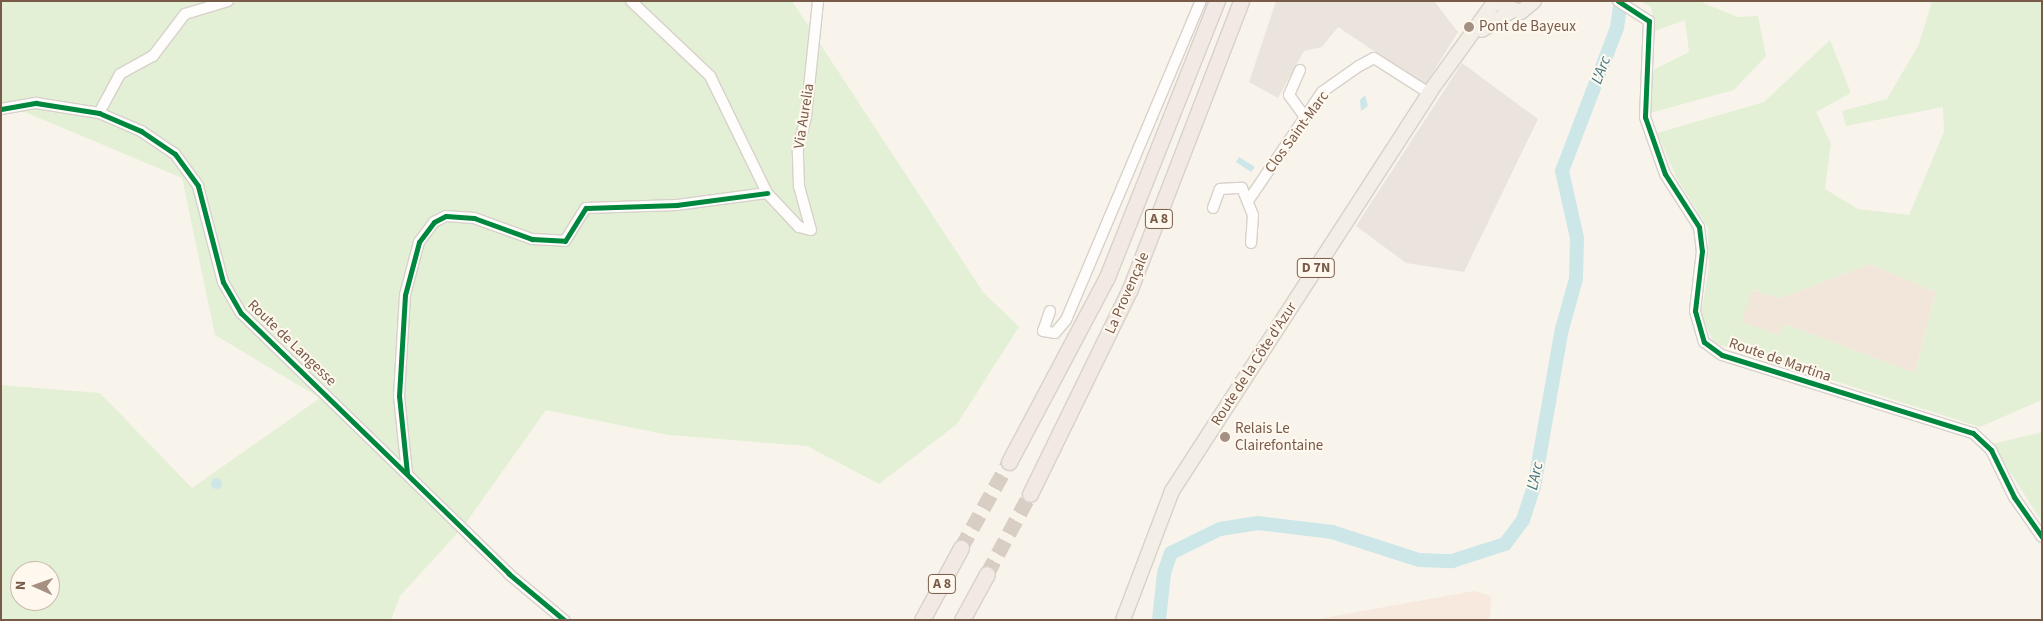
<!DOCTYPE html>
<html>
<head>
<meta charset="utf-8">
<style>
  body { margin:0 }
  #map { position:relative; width:2043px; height:621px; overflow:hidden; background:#f8f4ec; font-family:"Source Sans 3",sans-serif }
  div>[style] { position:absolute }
  .residential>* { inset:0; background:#f1e6d9 }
  .commercial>* { inset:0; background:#f8e9df }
  .industrial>* { inset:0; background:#ebe4dc }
  .green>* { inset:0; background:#e4f0d6 }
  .water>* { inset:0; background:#cde7e9 }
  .round { border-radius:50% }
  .river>* { height:14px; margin:-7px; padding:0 7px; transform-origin:7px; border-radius:7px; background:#cde7e9 }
  .highway-tunnel>* { height:15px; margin-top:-7.5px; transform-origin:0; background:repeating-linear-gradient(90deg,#d8cec3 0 15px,transparent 0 23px) }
  .roads { filter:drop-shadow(1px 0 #d7d1ca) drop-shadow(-1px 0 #d7d1ca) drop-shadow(0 1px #d7d1ca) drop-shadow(0 -1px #d7d1ca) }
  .minor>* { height:10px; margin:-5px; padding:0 5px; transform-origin:5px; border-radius:5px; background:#fefdfc }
  .major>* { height:14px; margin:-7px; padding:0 7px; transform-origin:7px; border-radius:7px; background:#f3eee6 }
  .highway>* { height:15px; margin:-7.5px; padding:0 7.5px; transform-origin:7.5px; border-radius:7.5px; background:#f2e9e4 }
  .cycleway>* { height:5px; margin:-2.5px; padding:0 2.5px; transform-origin:2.5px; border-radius:2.5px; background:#00873e }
  .dots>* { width:14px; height:14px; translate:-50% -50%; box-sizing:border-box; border:2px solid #fff8ee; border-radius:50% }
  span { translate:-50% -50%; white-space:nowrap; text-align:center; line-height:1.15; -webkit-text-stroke:4px #fff8ee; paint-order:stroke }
  .shield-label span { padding:1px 4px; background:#fff8ee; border:1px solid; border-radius:4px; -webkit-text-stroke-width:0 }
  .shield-label { font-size:14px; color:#785a49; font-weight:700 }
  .poi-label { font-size:15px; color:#785a49 }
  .left { translate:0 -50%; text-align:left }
  .street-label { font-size:15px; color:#785a49 }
  .water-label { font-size:16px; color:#3f7985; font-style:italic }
  .frame { position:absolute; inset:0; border:2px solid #785a49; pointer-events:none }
  .north { position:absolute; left:10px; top:561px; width:50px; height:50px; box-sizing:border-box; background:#fff8ee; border:1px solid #c9b9ac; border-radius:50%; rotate:272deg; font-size:14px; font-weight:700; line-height:20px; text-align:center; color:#785a49 }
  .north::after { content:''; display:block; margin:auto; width:18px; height:22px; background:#a59082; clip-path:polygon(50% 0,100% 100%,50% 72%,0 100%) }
</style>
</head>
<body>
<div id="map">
  <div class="residential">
    <div style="clip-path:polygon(1870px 264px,1936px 292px,1915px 373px,1785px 324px,1779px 335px,1741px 322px,1751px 290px,1781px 298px)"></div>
  </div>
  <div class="commercial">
    <div style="clip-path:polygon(1474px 591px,1491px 596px,1490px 620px,1312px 620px)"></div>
  </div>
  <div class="industrial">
    <div style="clip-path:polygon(1276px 1px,1434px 1px,1458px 32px,1425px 85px,1338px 27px,1322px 47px,1304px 51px,1278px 98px,1249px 82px)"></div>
    <div style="clip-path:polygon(1462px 63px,1538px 119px,1464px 272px,1406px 263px,1356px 226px)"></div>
  </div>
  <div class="green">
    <div style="clip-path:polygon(evenodd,1px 1px,792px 1px,983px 292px,1019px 327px,957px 424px,879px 484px,807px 446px,668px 435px,546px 410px,463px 527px,400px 596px,391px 620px,1px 620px,1px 385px,100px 393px,192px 488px,320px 398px,215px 335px,182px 178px,22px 111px,1px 110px,1px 1px,20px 571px,50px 571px,50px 601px,20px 601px,20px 571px)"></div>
    <div style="clip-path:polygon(1639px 1px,1699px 1px,1737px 17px,1758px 16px,1766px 56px,1734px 90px,1650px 113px,1651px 71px,1689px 52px,1685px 20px,1655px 31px,1651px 7px)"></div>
    <div style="clip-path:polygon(evenodd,1932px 1px,2042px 1px,2042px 400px,1980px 427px,1714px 343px,1701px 315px,1709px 266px,1708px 228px,1677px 179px,1657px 133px,1764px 102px,1830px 40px,1851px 93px,1816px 112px,1831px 144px,1825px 189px,1858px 209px,1909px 215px,1944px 132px,1943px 107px,1846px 126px,1842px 111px,1887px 99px,1919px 44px,1932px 1px,1870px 264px,1936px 292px,1915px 373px,1785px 324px,1779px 335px,1742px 322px,1752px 290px,1781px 298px,1870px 264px)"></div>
    <div style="clip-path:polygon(2042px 432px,2042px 522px,1992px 444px)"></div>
  </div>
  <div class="water">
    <div style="clip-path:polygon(1365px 95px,1368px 106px,1361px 111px,1360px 100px)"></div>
    <div style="clip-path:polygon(1239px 157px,1255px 167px,1251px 172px,1236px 162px)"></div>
    <div class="round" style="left:210.5px;top:477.5px;width:11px;height:11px"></div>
  </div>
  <div class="river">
    <div style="left:1159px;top:620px;width:47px;rotate:-83.9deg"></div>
    <div style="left:1164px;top:573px;width:21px;rotate:-71deg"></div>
    <div style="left:1171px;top:553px;width:55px;rotate:-26.1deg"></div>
    <div style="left:1220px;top:529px;width:37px;rotate:-9deg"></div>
    <div style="left:1257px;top:523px;width:76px;rotate:6.8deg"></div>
    <div style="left:1332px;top:532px;width:91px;rotate:17.8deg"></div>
    <div style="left:1419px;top:560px;width:33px;rotate:2deg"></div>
    <div style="left:1452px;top:561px;width:56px;rotate:-17.8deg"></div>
    <div style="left:1505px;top:544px;width:30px;rotate:-53deg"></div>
    <div style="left:1523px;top:520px;width:35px;rotate:-72deg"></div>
    <div style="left:1534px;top:487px;width:160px;rotate:-80deg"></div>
    <div style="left:1562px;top:329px;width:52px;rotate:-74.4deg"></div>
    <div style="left:1576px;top:279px;width:41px;rotate:-88.6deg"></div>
    <div style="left:1577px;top:238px;width:69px;rotate:-102.6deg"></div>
    <div style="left:1562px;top:171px;width:153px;rotate:-69deg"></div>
    <div style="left:1617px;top:28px;width:27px;rotate:-82deg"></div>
  </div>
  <div class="highway-tunnel">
    <div style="left:961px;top:548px;width:98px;rotate:-60.8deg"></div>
    <div style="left:987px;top:574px;width:91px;rotate:-61.7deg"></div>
  </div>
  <div class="roads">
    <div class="minor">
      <div style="left:631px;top:1px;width:109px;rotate:43.5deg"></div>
      <div style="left:710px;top:76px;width:130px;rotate:64deg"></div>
      <div style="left:767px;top:193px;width:47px;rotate:46.7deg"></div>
      <div style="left:799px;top:227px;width:12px;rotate:14deg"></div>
      <div style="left:811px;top:230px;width:46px;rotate:-105.3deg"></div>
      <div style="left:799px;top:186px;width:37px;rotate:-92deg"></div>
      <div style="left:798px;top:149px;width:34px;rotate:-76deg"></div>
      <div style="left:806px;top:116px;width:116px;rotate:-84deg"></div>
      <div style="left:1618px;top:1px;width:37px;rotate:33deg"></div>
      <div style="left:1649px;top:21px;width:96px;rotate:92.4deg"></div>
      <div style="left:1645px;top:117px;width:60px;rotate:70.7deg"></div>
      <div style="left:1665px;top:174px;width:63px;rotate:57.3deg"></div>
      <div style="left:1699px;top:227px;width:24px;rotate:83deg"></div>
      <div style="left:1702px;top:251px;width:60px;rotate:96.7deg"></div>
      <div style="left:1695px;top:311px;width:32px;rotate:74deg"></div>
      <div style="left:1704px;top:342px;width:22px;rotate:36deg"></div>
      <div style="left:1722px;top:355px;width:263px;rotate:17.3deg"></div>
      <div style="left:1973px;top:433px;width:25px;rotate:43deg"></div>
      <div style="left:1991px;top:450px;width:52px;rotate:63.9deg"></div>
      <div style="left:2014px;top:497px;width:49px;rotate:55deg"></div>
      <div style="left:1300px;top:70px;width:27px;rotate:114deg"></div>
      <div style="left:1289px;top:95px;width:27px;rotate:54deg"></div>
      <div style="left:1px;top:109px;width:36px;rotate:-10deg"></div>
      <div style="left:36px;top:103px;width:64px;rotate:9deg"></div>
      <div style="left:99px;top:113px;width:46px;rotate:23.2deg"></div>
      <div style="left:141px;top:131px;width:41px;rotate:34.1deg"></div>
      <div style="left:175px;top:154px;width:39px;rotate:54deg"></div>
      <div style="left:198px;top:186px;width:99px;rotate:75.4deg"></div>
      <div style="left:223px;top:282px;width:36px;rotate:60deg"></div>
      <div style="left:241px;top:313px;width:374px;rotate:44.2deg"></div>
      <div style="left:509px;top:574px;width:72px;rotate:39.9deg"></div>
      <div style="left:99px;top:113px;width:44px;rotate:-61.7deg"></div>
      <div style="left:120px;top:74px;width:38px;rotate:-29deg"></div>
      <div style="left:153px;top:56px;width:53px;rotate:-52.7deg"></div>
      <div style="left:185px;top:14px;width:45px;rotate:-16.8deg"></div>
      <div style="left:1248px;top:201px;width:132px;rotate:-55.8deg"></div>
      <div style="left:1322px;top:92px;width:45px;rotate:-35.1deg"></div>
      <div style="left:1359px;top:66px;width:17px;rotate:-28deg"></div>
      <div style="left:1374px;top:58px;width:65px;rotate:32.5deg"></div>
      <div style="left:1213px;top:208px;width:20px;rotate:-70deg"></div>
      <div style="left:1220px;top:189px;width:22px;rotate:-3deg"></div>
      <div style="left:1242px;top:188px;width:29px;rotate:68deg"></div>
      <div style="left:1253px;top:215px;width:28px;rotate:94deg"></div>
      <div style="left:1050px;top:311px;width:21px;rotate:109deg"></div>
      <div style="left:1043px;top:331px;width:12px;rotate:9deg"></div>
      <div style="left:1055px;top:333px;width:17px;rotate:-50deg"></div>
      <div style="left:1066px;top:320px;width:346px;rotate:-67.1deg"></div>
      <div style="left:407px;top:473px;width:77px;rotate:-95.9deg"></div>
      <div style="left:399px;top:396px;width:101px;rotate:-86.6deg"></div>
      <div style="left:405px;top:295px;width:55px;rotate:-75.2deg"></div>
      <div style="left:419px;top:242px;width:25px;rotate:-53deg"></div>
      <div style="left:434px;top:222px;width:13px;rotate:-27deg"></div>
      <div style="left:446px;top:216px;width:28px;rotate:4deg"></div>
      <div style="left:474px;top:218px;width:62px;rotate:19.9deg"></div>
      <div style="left:532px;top:239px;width:33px;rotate:3deg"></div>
      <div style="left:565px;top:241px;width:39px;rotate:-58deg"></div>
      <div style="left:586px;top:208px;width:91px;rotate:-1.9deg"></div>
      <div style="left:677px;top:205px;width:91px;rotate:-7.6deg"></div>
    </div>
    <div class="major">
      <div style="left:1503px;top:6px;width:19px;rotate:18deg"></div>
      <div style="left:1521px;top:12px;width:17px;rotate:-40deg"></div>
      <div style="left:1482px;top:30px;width:35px;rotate:-33deg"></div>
      <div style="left:1123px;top:620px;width:138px;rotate:-69.2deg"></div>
      <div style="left:1172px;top:491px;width:474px;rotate:-57.1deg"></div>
      <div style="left:1429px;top:93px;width:113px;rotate:-54.3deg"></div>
    </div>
    <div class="highway">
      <div style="left:1009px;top:462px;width:209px;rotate:-62.1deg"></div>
      <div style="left:1107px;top:277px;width:297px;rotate:-68.3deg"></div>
      <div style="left:1030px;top:494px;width:228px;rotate:-64deg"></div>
      <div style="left:1130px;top:289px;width:309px;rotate:-68.9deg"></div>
      <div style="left:922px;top:620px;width:82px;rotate:-61.6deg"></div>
      <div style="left:962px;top:620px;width:52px;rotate:-61.5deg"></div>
    </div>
  </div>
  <div class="cycleway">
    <div style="left:1618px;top:1px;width:37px;rotate:33deg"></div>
    <div style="left:1649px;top:21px;width:96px;rotate:92.4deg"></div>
    <div style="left:1645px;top:117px;width:60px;rotate:70.7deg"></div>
    <div style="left:1665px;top:174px;width:63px;rotate:57.3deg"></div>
    <div style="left:1699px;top:227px;width:24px;rotate:83deg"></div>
    <div style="left:1702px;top:251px;width:60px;rotate:96.7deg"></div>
    <div style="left:1695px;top:311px;width:32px;rotate:74deg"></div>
    <div style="left:1704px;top:342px;width:22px;rotate:36deg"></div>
    <div style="left:1722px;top:355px;width:263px;rotate:17.3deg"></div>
    <div style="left:1973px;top:433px;width:25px;rotate:43deg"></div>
    <div style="left:1991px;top:450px;width:52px;rotate:63.9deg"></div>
    <div style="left:2014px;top:497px;width:49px;rotate:55deg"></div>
    <div style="left:1px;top:109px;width:36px;rotate:-10deg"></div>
    <div style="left:36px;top:103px;width:64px;rotate:9deg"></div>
    <div style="left:99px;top:113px;width:46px;rotate:23.2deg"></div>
    <div style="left:141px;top:131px;width:41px;rotate:34.1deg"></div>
    <div style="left:175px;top:154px;width:39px;rotate:54deg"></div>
    <div style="left:198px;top:186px;width:99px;rotate:75.4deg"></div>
    <div style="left:223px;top:282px;width:36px;rotate:60deg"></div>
    <div style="left:241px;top:313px;width:374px;rotate:44.2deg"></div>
    <div style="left:509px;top:574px;width:72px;rotate:39.9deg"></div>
    <div style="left:407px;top:473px;width:77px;rotate:-95.9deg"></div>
    <div style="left:399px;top:396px;width:101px;rotate:-86.6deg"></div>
    <div style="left:405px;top:295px;width:55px;rotate:-75.2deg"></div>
    <div style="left:419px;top:242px;width:25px;rotate:-53deg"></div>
    <div style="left:434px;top:222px;width:13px;rotate:-27deg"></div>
    <div style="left:446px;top:216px;width:28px;rotate:4deg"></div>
    <div style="left:474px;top:218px;width:62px;rotate:19.9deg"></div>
    <div style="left:532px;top:239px;width:33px;rotate:3deg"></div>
    <div style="left:565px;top:241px;width:39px;rotate:-58deg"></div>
    <div style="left:586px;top:208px;width:91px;rotate:-1.9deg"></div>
    <div style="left:677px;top:205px;width:91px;rotate:-7.6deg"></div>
  </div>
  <div class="dots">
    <div style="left:1469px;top:27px;background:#a59082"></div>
    <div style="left:1225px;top:437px;background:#a59082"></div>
  </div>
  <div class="shield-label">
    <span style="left:1159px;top:219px">A 8</span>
    <span style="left:1316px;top:268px">D 7N</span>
    <span style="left:942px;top:584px">A 8</span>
  </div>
  <div class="poi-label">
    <span class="left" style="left:1479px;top:27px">Pont de Bayeux</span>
    <span class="left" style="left:1235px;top:437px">Relais Le<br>Clairefontaine</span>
  </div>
  <div class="street-label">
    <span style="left:804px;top:116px;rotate:-81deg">Via Aurelia</span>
    <span style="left:1297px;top:132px;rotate:-54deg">Clos Saint-Marc</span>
    <span style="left:1127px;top:293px;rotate:-66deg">La Provençale</span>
    <span style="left:292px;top:343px;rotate:44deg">Route de Langesse</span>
    <span style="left:1780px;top:360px;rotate:19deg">Route de Martina</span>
    <span style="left:1254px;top:364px;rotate:-57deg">Route de la Côte d'Azur</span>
  </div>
  <div class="water-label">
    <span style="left:1601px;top:70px;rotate:-69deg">L'Arc</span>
    <span style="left:1535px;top:476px;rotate:-78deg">L'Arc</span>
  </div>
  <div class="frame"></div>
  <div class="north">N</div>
</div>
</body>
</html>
